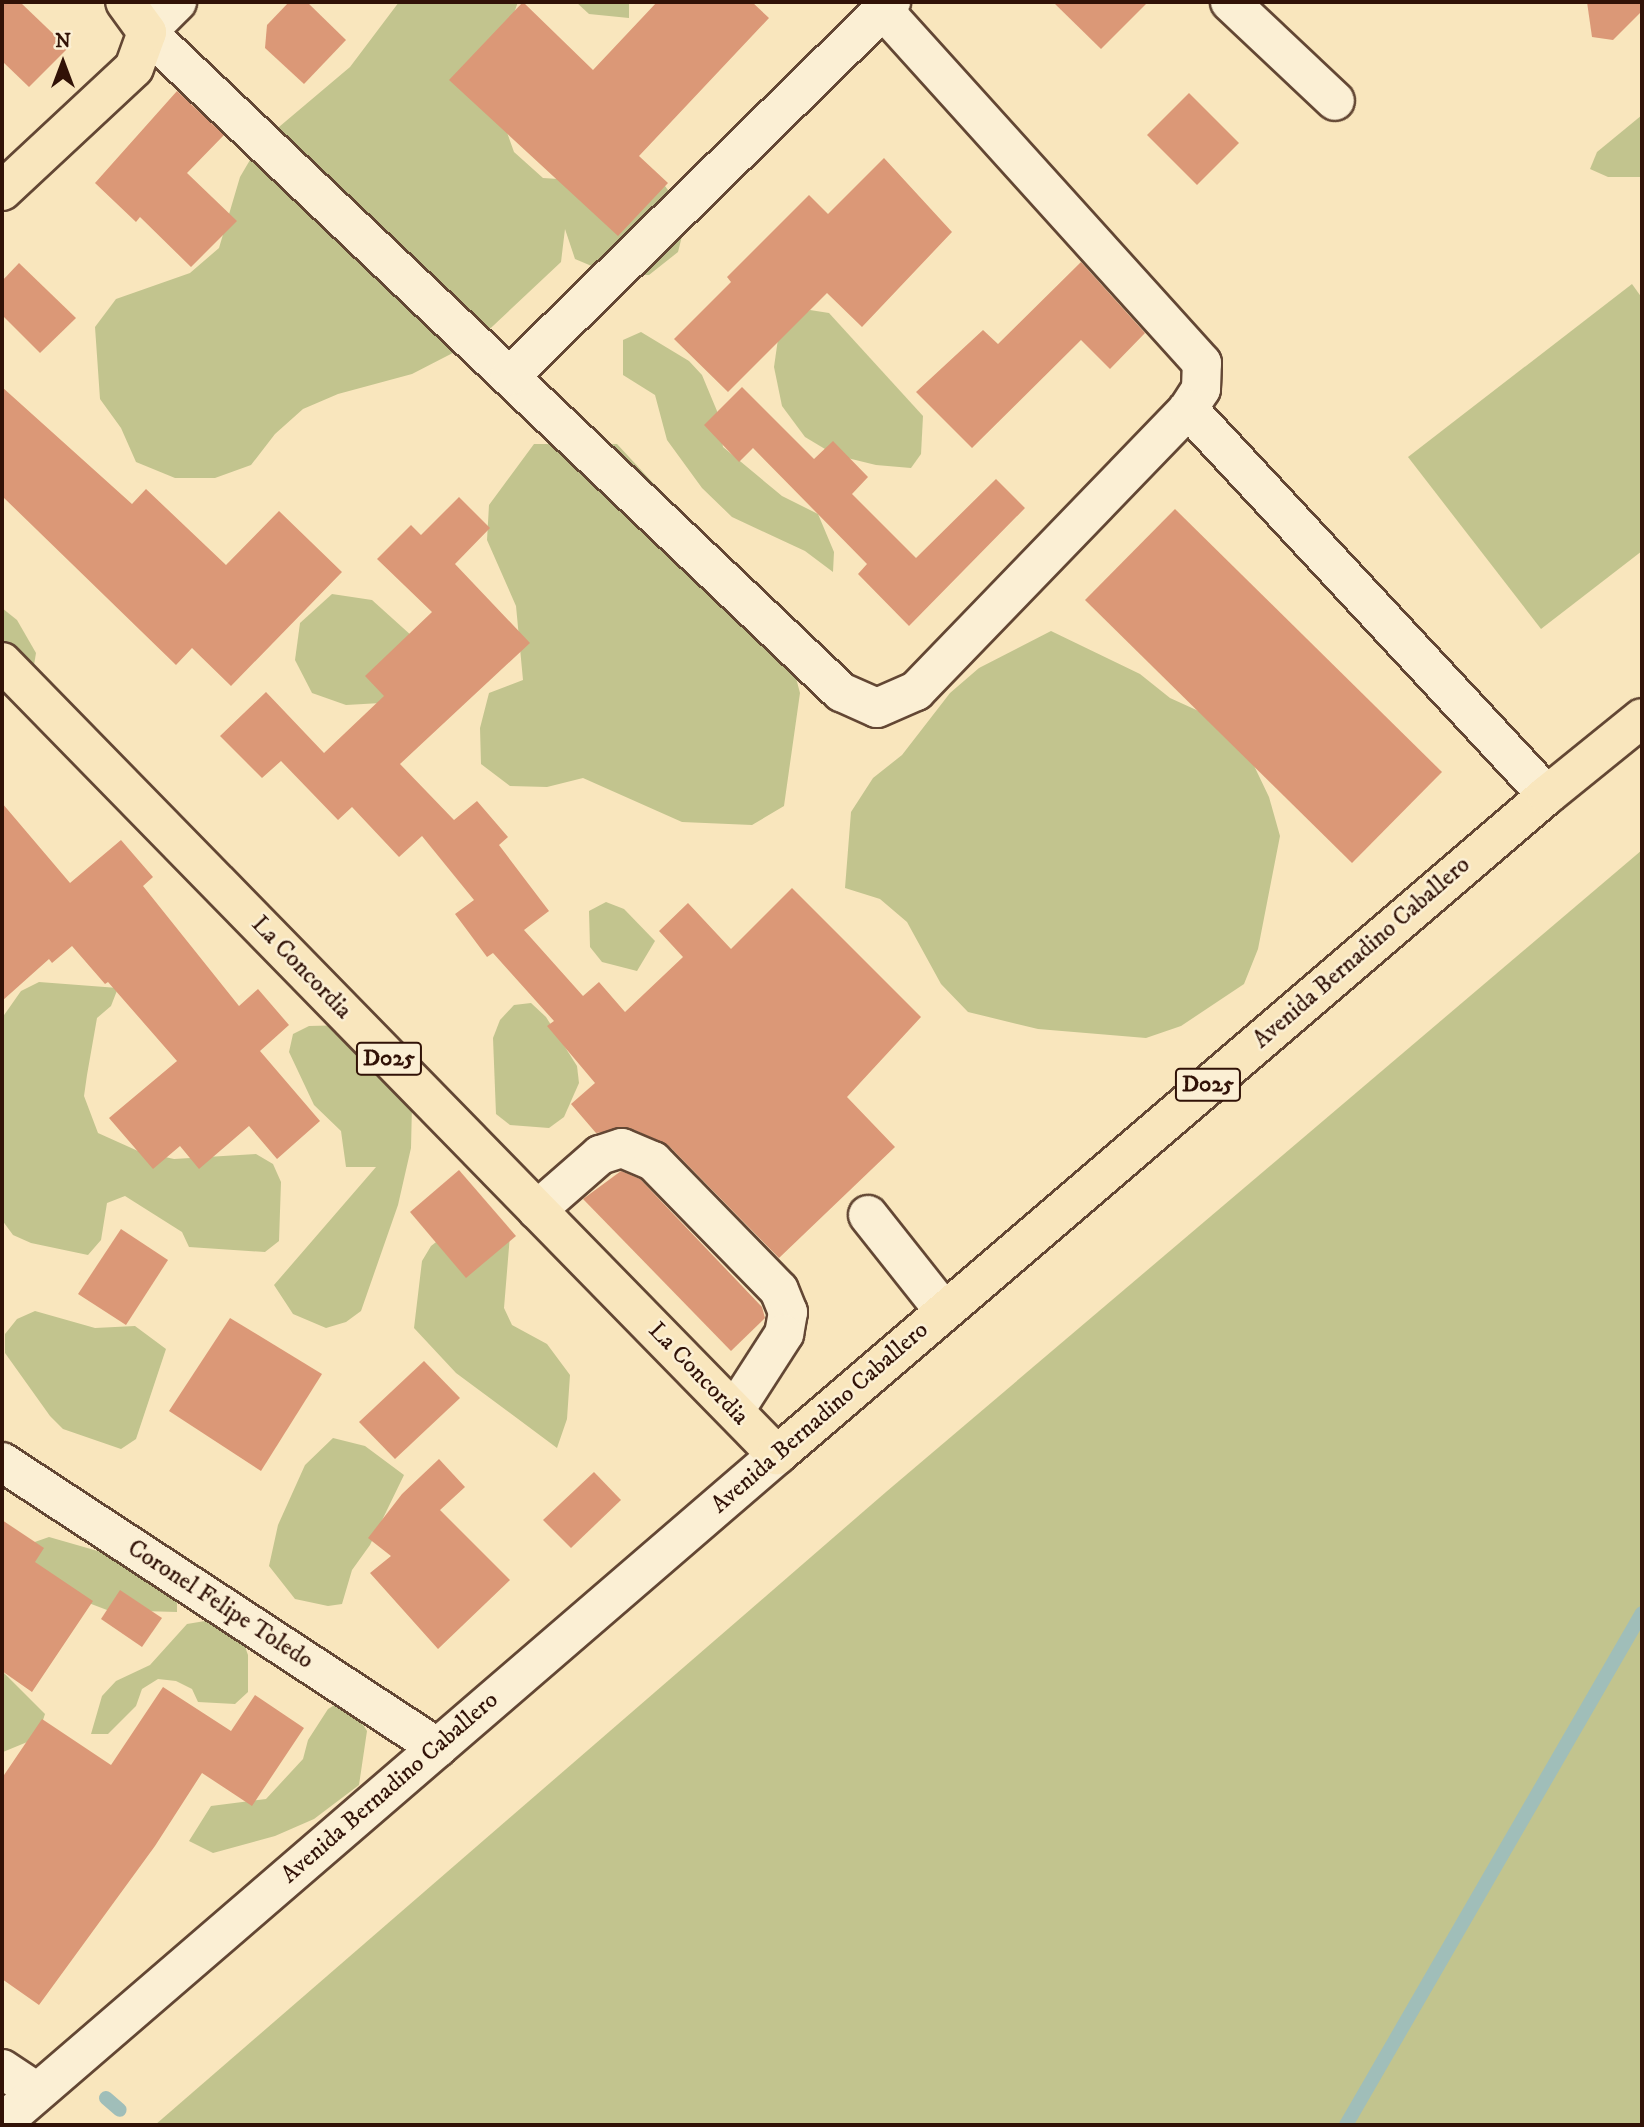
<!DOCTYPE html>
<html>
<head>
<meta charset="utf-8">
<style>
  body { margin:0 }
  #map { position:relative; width:1644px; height:2127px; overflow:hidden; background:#f9e6bd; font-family:"IM FELL DW Pica",serif }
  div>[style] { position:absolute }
  .green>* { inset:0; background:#c2c48e }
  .stream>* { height:14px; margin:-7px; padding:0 7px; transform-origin:7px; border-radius:7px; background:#a0beb9 }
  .building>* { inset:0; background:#db9877 }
  .roads { filter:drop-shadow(2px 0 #634734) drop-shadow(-2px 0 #634734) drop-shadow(0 2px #634734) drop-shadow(0 -2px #634734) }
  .minor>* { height:38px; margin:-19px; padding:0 19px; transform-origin:19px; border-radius:19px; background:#fbefd4 }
  .major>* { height:38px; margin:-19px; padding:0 19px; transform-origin:19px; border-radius:19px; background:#f9e6bd }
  span { translate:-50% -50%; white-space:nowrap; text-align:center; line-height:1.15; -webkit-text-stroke:5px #fbefd4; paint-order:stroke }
  .shield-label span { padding:2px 5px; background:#fbefd4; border:2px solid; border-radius:5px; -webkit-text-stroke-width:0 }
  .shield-label { font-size:23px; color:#311207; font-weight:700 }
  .street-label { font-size:24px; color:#311207 }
  .frame { position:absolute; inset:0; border:4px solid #311207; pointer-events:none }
  .north { position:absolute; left:28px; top:28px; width:70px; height:70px; -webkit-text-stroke:5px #fbefd4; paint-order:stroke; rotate:0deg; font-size:19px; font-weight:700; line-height:28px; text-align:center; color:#311207 }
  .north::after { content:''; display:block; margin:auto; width:24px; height:32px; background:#311207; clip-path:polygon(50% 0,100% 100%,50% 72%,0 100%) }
</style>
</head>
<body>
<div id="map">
  <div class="green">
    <div style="clip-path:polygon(399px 2px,518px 2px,489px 82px,514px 152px,543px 178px,665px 186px,687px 216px,678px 252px,649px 275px,613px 275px,575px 259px,565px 229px,561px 262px,478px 340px,412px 374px,338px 394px,303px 409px,275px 434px,251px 465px,215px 478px,175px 478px,136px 462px,121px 428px,100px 399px,95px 327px,116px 299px,190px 273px,219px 248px,240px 177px,260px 143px,350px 67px)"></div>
    <div style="clip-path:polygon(576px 2px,629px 2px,629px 18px,589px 14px)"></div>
    <div style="clip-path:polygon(1642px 115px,1642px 177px,1608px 177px,1590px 169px,1597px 152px)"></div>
    <div style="clip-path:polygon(1632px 284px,1642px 298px,1642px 551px,1541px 629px,1408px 457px)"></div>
    <div style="clip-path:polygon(810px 310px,829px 313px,923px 416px,921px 454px,911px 468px,876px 465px,835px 455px,805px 437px,782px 406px,774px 367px,779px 332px)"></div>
    <div style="clip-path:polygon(641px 332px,689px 361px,702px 375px,717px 411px,723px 447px,782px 496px,818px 514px,834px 552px,833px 572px,805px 551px,732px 517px,702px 488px,667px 440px,655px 395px,623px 375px,623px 340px)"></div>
    <div style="clip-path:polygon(534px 444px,617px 444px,781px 621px,800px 693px,784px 806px,752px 825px,682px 822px,583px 778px,547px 787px,510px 786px,481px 764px,480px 728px,489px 693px,523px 680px,516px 606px,487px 540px,489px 505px)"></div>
    <div style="clip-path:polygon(332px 594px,372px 600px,433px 655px,381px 703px,346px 705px,312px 693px,295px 660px,300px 623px)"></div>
    <div style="clip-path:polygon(2px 608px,17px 620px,36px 653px,33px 671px,2px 679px)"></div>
    <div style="clip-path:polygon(1051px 631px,1140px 674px,1170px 698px,1236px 728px,1269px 797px,1280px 836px,1258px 949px,1244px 984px,1181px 1026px,1146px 1038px,1038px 1029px,968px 1012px,941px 984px,907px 922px,880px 899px,845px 888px,851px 812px,873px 778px,902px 755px,950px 693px,979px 668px)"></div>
    <div style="clip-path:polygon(1642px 850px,1642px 2125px,155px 2125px,886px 1492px)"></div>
    <div style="clip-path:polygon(606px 902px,624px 909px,655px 941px,637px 971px,602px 962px,590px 947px,589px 911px)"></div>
    <div style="clip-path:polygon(39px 982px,118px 988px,111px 1006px,97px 1018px,87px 1075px,84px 1096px,98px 1133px,138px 1151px,174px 1159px,256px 1154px,273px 1164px,281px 1182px,279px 1241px,265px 1252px,189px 1247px,182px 1232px,125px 1196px,107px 1203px,101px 1240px,88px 1255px,31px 1243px,13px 1235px,2px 1220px,2px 1018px,21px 991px)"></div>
    <div style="clip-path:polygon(531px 1003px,546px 1017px,577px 1066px,579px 1083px,564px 1117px,549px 1128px,510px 1125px,496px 1114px,493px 1038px,500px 1020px,514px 1005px)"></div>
    <div style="clip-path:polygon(348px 1025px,412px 1105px,411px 1148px,398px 1205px,361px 1311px,346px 1322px,326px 1328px,293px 1314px,274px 1285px,376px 1167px,346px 1167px,341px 1131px,314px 1105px,289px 1052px,293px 1034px,309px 1026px)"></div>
    <div style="clip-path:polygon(449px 1232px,510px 1235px,504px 1308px,512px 1325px,547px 1344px,570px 1375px,567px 1419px,557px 1448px,456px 1373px,414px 1328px,422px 1261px,431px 1246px)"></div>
    <div style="clip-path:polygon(35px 1311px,95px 1328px,135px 1326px,166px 1349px,136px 1439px,121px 1449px,63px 1429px,50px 1416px,5px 1353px,5px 1334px,17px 1319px)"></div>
    <div style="clip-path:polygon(333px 1438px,365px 1446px,404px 1475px,370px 1545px,352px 1570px,342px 1604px,328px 1606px,295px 1599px,269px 1566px,278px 1525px,305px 1465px)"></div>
    <div style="clip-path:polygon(49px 1537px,150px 1566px,177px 1591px,177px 1612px,107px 1610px,36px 1583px,29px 1544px)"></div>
    <div style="clip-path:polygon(205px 1621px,226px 1622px,241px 1635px,248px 1655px,248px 1692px,235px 1704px,198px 1702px,192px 1689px,176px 1681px,158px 1679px,142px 1689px,136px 1706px,108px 1734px,91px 1734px,102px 1696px,116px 1681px,150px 1665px,187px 1624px)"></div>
    <div style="clip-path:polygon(3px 1672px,45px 1714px,37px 1738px,3px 1752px)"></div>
    <div style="clip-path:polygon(346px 1698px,367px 1731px,359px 1785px,314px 1819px,275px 1836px,213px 1853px,189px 1841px,211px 1806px,266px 1799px,303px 1759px,308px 1740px,328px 1709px)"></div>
  </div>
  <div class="stream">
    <div style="left:106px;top:2098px;width:18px;rotate:41deg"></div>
    <div style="left:1346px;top:2125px;width:591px;rotate:-59.97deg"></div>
  </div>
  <div class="building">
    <div style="clip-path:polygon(2px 2px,20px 2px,68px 48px,29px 87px,2px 61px)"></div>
    <div style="clip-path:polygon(289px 2px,307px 2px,346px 40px,304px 84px,265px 48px,267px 25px)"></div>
    <div style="clip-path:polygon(523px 2px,593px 70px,657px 2px,752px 2px,769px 18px,639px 156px,668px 183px,618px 236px,449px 80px)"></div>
    <div style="clip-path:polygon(1053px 2px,1148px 2px,1101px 49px)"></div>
    <div style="clip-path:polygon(1587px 2px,1642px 2px,1642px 11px,1613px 40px,1592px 37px)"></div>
    <div style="clip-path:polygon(177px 91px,224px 135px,187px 173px,237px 221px,191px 267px,140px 217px,136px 222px,95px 183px)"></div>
    <div style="clip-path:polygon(1189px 93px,1239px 143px,1197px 185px,1147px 135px)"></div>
    <div style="clip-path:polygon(884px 158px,952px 232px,862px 327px,827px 293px,728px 392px,674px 339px,731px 282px,727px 277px,809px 195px,828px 214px)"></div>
    <div style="clip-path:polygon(1081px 262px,1145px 333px,1110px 369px,1081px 340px,972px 448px,916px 392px,983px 330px,998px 344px)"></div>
    <div style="clip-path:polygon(19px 263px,76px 318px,40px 353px,2px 315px,2px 281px)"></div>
    <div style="clip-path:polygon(2px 387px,132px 504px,146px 489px,226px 565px,279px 511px,342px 572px,231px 686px,192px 648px,176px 665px,2px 496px)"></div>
    <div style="clip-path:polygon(742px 387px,814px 459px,833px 441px,868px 477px,852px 494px,916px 558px,996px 479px,1025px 508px,909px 626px,858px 574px,867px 564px,753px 448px,739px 462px,704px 425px)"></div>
    <div style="clip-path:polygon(459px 497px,490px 528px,455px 564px,530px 643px,400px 764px,454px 820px,477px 801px,508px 837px,499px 845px,549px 911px,524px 930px,583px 996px,599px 982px,625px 1012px,683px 957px,659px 931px,688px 903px,731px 949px,792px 888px,921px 1017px,847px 1097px,895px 1147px,779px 1258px,668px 1145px,630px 1128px,596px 1133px,571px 1104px,595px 1083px,547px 1026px,554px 1021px,493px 953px,487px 957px,455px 914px,474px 900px,422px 836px,399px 857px,352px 807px,338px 820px,281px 761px,262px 778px,220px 736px,266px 692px,324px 753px,384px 696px,365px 676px,432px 612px,377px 559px,411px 525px,421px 535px)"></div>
    <div style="clip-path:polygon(1175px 509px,1442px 772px,1352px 863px,1085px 600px)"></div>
    <div style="clip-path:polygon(2px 803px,70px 883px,121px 840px,153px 877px,143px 886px,239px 1006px,258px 989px,289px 1025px,260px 1051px,320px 1121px,277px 1159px,249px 1126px,199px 1169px,180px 1146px,153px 1169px,109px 1118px,177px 1061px,108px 982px,105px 984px,72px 946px,52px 963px,49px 959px,2px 1001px)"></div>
    <div style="clip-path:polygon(459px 1170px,516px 1236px,466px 1278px,410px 1212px)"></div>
    <div style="clip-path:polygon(621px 1171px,640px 1179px,762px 1307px,765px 1318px,731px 1351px,583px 1199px)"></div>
    <div style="clip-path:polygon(121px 1229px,168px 1260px,126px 1325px,78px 1294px)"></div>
    <div style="clip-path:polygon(230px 1318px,322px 1374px,261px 1471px,169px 1411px)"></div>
    <div style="clip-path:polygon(424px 1361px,460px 1398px,395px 1459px,359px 1422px)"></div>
    <div style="clip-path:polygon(439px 1459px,465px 1487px,440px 1510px,510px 1580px,438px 1649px,370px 1573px,391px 1556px,368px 1538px,402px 1494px)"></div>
    <div style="clip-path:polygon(594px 1472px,621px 1500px,571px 1548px,543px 1520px)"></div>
    <div style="clip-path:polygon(2px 1520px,44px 1548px,35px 1562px,93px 1601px,32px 1692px,2px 1671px)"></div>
    <div style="clip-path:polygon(120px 1590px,162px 1618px,142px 1647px,101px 1619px)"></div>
    <div style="clip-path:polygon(163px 1687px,231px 1731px,255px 1695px,304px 1728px,252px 1806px,202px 1773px,155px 1846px,39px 2005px,2px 1979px,2px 1778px,42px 1719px,111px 1765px)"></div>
  </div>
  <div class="roads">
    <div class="minor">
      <div style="left:177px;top:2px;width:42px;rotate:135deg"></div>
      <div style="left:147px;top:32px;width:958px;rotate:43.56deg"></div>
      <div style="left:841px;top:692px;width:39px;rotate:24deg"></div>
      <div style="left:877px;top:708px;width:43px;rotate:-23.6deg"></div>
      <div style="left:916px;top:691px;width:392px;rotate:-46deg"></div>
      <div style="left:1188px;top:409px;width:24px;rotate:-57deg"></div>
      <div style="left:1201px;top:389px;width:26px;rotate:-88deg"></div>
      <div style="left:1202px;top:363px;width:476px;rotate:-132.1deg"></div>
      <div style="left:1230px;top:2px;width:144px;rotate:43.3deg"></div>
      <div style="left:510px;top:376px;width:534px;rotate:-44.47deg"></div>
      <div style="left:1188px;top:409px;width:527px;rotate:47.08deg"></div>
      <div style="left:537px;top:1210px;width:84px;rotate:-41.1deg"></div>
      <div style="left:600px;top:1155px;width:23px;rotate:-18deg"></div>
      <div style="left:622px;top:1148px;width:34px;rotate:23deg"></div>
      <div style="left:653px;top:1161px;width:180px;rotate:45.7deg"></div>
      <div style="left:779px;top:1290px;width:24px;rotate:68deg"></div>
      <div style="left:788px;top:1312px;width:22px;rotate:100deg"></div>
      <div style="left:784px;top:1334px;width:90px;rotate:122.8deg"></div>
      <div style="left:868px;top:1215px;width:122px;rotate:51.6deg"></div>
      <div style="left:2px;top:1462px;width:521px;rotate:33.26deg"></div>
      <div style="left:2px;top:2069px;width:42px;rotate:33.3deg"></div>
      <div style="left:2px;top:2123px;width:1023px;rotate:-40.76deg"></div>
    </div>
    <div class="major">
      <div style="left:2px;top:191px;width:180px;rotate:-43deg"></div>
      <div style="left:134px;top:68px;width:38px;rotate:-70deg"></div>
      <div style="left:147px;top:32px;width:37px;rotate:-126deg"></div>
      <div style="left:2px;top:662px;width:1109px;rotate:45.66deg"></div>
      <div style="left:777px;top:1455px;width:1014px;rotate:-40.6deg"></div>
      <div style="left:1547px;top:795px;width:122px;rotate:-39deg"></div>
    </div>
  </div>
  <div class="shield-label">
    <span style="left:389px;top:1059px">D025</span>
    <span style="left:1208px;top:1085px">D025</span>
  </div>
  <div class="street-label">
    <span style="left:1362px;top:953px;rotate:-41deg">Avenida Bernadino Caballero</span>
    <span style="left:301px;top:968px;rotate:46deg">La Concordia</span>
    <span style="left:698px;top:1374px;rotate:46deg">La Concordia</span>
    <span style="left:820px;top:1418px;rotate:-41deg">Avenida Bernadino Caballero</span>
    <span style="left:220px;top:1605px;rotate:33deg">Coronel Felipe Toledo</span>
    <span style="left:390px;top:1788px;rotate:-41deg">Avenida Bernadino Caballero</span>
  </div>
  <div class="frame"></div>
  <div class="north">N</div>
</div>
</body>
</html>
